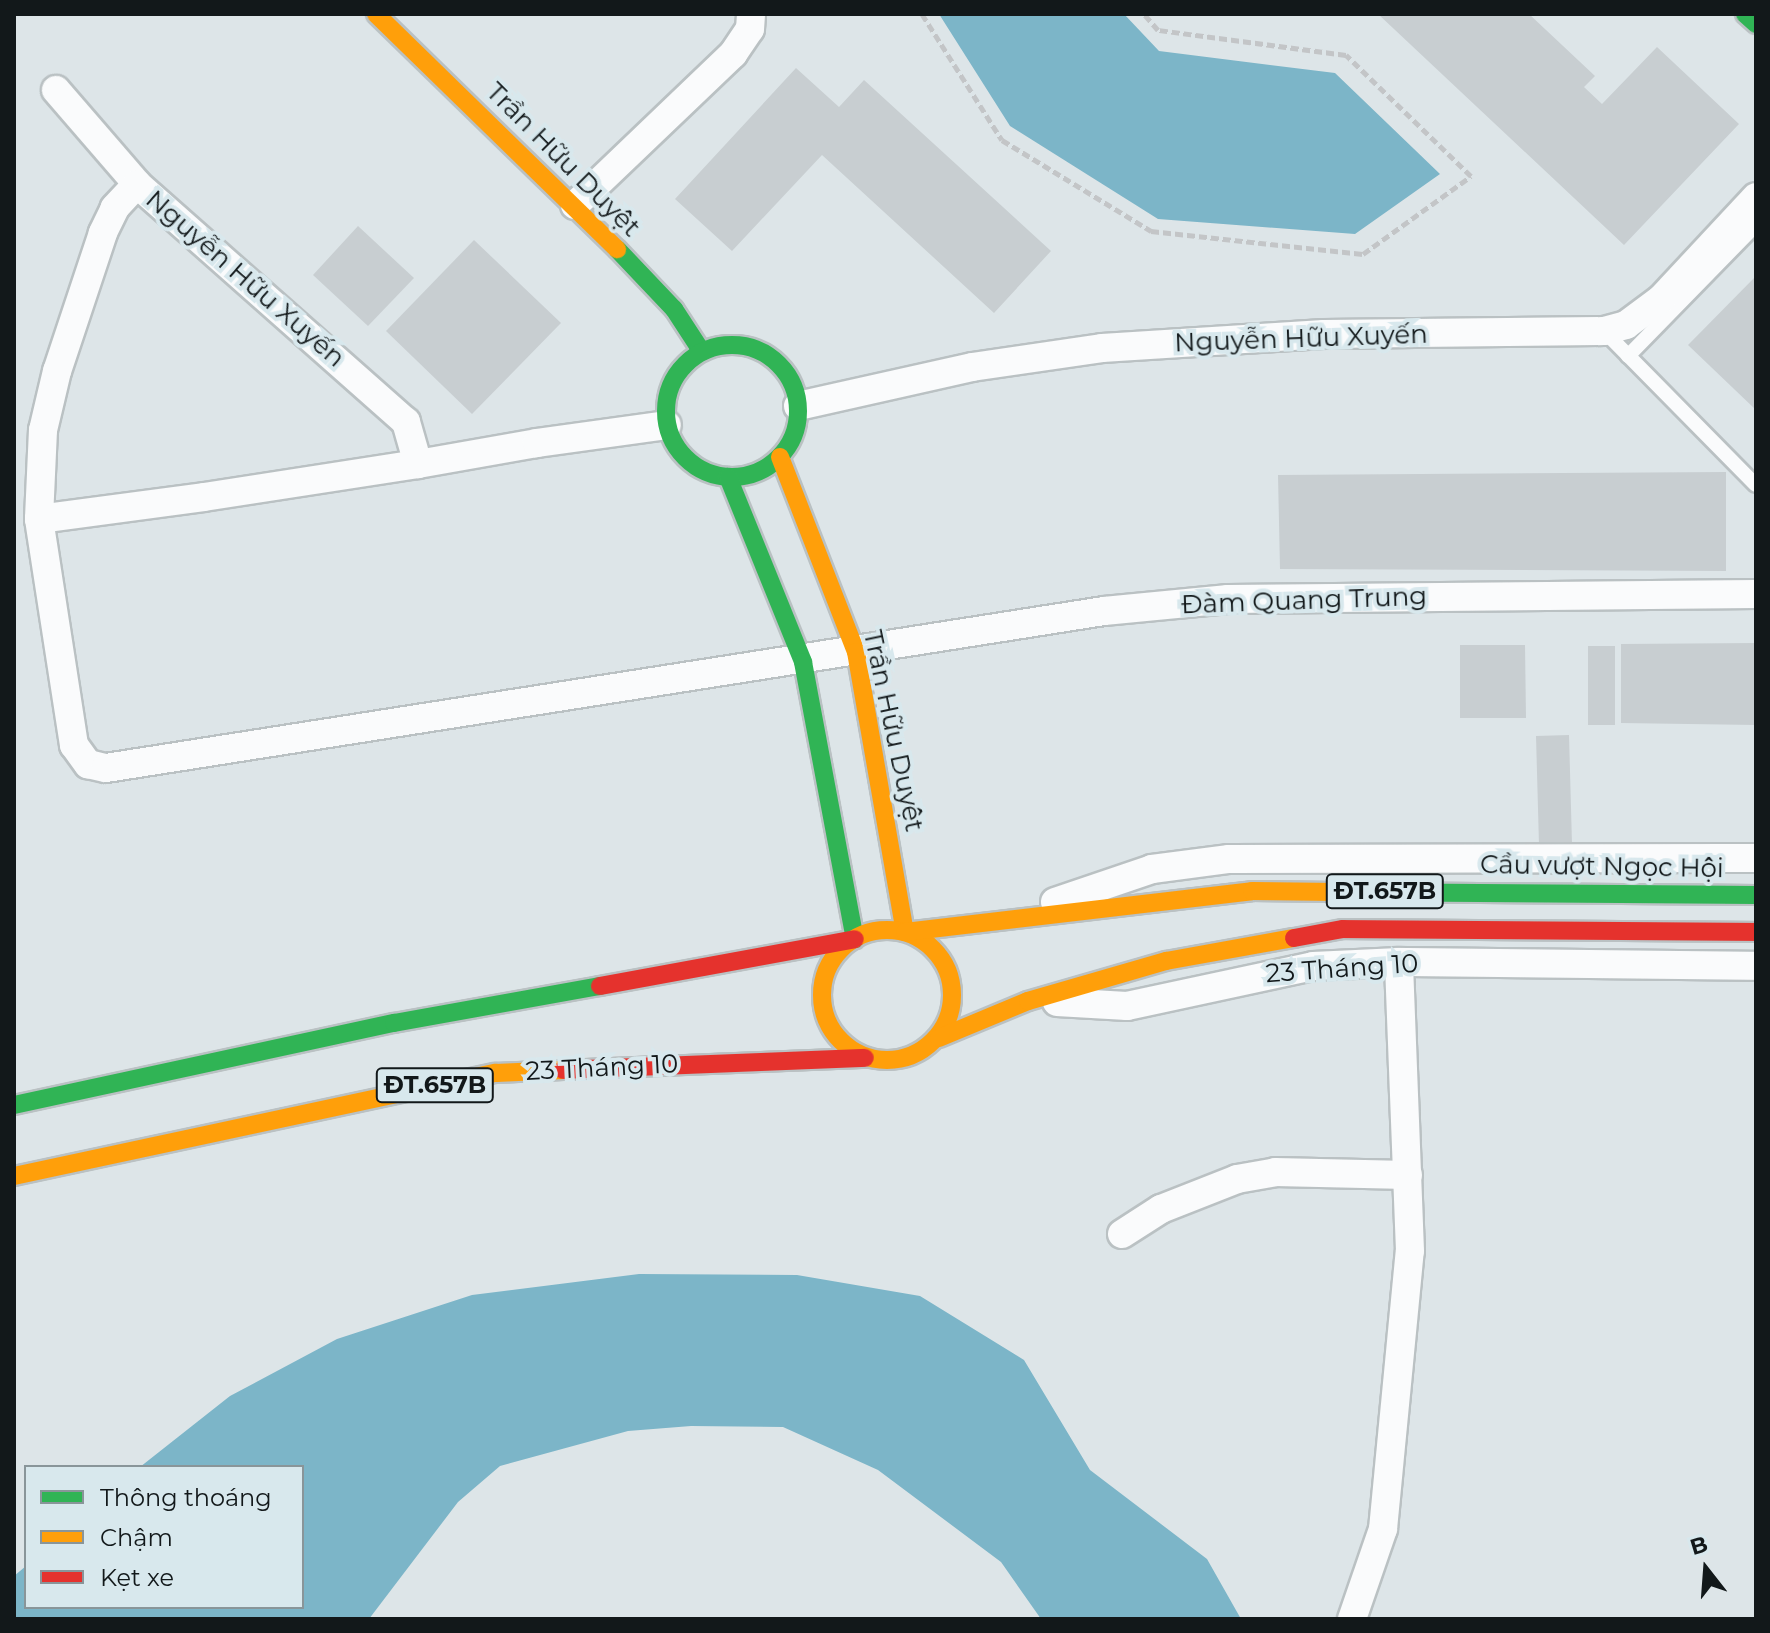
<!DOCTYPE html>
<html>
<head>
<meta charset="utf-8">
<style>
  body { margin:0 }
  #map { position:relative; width:1770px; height:1633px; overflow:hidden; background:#dde5e8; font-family:Montserrat,sans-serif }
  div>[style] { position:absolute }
  .water>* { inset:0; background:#7cb5c8 }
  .building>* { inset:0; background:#c8ced1 }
  .path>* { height:5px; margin-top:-2.5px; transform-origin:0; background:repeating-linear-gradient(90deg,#c3c5c7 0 8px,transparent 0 12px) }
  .roads { filter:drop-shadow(2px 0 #bac1c3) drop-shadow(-2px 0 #bac1c3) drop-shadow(0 2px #bac1c3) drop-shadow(0 -2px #bac1c3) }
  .lane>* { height:14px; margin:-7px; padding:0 7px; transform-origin:7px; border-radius:7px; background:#fafbfc }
  .street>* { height:28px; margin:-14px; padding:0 14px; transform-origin:14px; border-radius:14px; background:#fafbfc }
  .fast>* { height:18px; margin:-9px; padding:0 9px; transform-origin:9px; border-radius:9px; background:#30b455 }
  .fast>.ring { margin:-9px; padding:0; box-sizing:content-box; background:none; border:18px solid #30b455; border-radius:50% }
  .slow>* { height:18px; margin:-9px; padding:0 9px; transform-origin:9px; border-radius:9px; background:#ff9f0a }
  .slow>.ring { margin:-9px; padding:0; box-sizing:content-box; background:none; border:18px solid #ff9f0a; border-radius:50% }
  .jam>* { height:18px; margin:-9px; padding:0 9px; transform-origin:9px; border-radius:9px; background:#e5322d }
  span { translate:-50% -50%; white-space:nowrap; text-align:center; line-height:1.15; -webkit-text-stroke:8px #d8e8ed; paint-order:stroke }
  .shield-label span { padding:2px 6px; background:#d8e8ed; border:2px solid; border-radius:6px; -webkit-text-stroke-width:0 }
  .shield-label { font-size:24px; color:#12181a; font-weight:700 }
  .street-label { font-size:26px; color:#12181a }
  .frame { position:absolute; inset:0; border:16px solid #12181a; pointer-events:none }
  .legend { position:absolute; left:24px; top:1465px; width:280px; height:144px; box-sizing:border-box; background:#d8e8ed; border:2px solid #899599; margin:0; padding:10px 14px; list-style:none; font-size:24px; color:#12181a }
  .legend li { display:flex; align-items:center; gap:16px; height:40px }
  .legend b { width:40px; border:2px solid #899599 }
  .north { position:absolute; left:1666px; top:1529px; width:80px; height:80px; -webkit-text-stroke:6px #d8e8ed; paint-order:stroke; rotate:343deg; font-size:22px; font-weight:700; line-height:32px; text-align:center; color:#12181a }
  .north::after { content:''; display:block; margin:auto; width:28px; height:36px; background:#12181a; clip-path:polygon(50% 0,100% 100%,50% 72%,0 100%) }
</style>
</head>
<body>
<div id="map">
  <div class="water">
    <div style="clip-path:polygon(939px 14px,1124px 14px,1159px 51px,1335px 73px,1440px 174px,1355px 234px,1158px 219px,1010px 126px)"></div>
    <div style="clip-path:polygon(639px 1274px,797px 1275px,920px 1296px,1024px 1360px,1090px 1470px,1207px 1559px,1241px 1619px,1041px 1619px,1001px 1562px,878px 1470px,783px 1427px,691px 1426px,628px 1431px,500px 1466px,458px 1502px,369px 1619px,14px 1619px,14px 1576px,26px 1566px,26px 1607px,302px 1607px,302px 1467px,140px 1467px,230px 1396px,337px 1339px,472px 1295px)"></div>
  </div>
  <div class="building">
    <div style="clip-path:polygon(1378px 14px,1529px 14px,1595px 76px,1584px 87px,1602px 104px,1657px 47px,1739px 124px,1624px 245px)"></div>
    <div style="clip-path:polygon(796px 68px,839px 107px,864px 80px,1051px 251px,994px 313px,822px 155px,732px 251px,675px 199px)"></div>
    <div style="clip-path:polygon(358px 226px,414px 278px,368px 326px,313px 275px)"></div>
    <div style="clip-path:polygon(474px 240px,561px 323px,472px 414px,386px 331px)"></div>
    <div style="clip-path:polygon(1756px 276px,1756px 410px,1688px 345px)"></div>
    <div style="clip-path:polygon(1726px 472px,1726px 571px,1280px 569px,1278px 475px)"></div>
    <div style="clip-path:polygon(1756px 643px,1756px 725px,1621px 723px,1621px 644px)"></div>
    <div style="clip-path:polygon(1460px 645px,1525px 645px,1526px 718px,1460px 718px)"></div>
    <div style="clip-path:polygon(1588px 646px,1615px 646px,1615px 725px,1588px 725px)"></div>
    <div style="clip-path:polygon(1569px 735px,1572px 844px,1539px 845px,1536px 736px)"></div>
  </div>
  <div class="path">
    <div style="left:922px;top:14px;width:149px;rotate:57.6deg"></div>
    <div style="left:1002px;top:140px;width:175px;rotate:31.4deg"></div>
    <div style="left:1151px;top:231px;width:213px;rotate:6.2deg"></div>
    <div style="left:1363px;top:254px;width:133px;rotate:-35.8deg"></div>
    <div style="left:1471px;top:176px;width:174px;rotate:-135.9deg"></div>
    <div style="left:1346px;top:55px;width:190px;rotate:-172.4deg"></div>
    <div style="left:1158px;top:30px;width:21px;rotate:-131deg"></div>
  </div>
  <div class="roads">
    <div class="lane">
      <div style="left:1604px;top:331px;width:216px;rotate:45.4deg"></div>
      <div style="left:1628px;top:356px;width:183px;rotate:-45.7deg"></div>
    </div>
    <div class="street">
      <div style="left:56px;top:90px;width:124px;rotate:49.2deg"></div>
      <div style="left:575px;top:205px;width:219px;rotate:-43.7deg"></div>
      <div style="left:733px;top:54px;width:30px;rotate:-56deg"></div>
      <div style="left:750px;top:29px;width:15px;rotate:-86deg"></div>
      <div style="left:798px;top:406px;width:178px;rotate:-12.6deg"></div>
      <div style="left:972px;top:367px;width:131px;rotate:-8.3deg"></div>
      <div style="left:1102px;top:348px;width:222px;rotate:-3.6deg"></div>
      <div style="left:1324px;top:334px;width:280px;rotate:-0.6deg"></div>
      <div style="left:1604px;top:331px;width:23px;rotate:-15deg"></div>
      <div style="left:1626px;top:325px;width:44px;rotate:-36.6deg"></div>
      <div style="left:1661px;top:299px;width:139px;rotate:-47deg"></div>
      <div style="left:418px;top:464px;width:44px;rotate:-105.9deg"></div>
      <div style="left:406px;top:422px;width:359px;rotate:-138.5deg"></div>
      <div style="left:137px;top:184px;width:33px;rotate:133deg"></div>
      <div style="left:115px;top:208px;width:28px;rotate:116deg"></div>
      <div style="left:103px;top:233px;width:145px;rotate:108.4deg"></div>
      <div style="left:57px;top:371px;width:61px;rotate:103.3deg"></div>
      <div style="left:43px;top:430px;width:89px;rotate:92.6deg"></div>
      <div style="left:39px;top:519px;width:166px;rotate:-7.6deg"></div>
      <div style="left:204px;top:497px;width:217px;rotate:-8.8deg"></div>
      <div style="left:418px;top:464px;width:121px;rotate:-10deg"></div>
      <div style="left:537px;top:443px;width:131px;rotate:-7.9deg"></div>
      <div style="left:39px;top:519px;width:229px;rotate:81.2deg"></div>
      <div style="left:74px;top:745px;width:24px;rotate:54deg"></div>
      <div style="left:88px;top:764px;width:18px;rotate:13deg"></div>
      <div style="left:106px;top:768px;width:1010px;rotate:-8.94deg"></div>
      <div style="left:1104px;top:611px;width:125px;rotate:-5.5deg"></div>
      <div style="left:1228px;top:599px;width:528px;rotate:-0.54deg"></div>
      <div style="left:1055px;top:902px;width:102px;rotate:-18.8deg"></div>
      <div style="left:1152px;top:869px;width:78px;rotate:-7.4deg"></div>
      <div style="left:1229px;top:859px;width:527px;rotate:-0.11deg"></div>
      <div style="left:1057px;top:1002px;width:70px;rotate:3.3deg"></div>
      <div style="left:1127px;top:1006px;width:190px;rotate:-12.1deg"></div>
      <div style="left:1313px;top:966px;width:86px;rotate:-2.7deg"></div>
      <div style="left:1399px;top:962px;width:357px;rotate:0.6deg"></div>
      <div style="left:1122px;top:1234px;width:46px;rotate:-32.7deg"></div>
      <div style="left:1161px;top:1209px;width:82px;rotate:-21.5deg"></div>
      <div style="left:1237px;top:1179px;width:39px;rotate:-10deg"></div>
      <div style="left:1275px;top:1172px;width:133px;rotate:1.3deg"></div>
      <div style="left:1352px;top:1619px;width:95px;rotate:-71deg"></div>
      <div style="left:1383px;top:1529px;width:279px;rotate:-84.5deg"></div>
      <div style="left:1410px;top:1251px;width:289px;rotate:-92.2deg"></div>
    </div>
    <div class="fast">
      <div style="left:1745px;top:14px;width:15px;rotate:42deg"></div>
      <div style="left:617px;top:249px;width:83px;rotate:46.5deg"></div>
      <div style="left:674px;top:309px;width:51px;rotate:56.9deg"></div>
      <div class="ring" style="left:666px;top:345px;width:114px;height:114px"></div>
      <div style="left:728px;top:477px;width:200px;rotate:67.9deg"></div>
      <div style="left:803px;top:662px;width:282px;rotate:79.4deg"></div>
      <div style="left:1339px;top:892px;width:417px;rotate:0.4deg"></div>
      <div style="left:14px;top:1105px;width:389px;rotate:-12.2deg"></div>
      <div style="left:394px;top:1023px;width:209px;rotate:-10.2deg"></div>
    </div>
    <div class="slow">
      <div style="left:376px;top:14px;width:337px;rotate:44.3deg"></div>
      <div style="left:780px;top:457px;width:209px;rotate:68.7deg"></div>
      <div style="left:856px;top:652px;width:284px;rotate:80.1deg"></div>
      <div class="ring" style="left:822px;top:930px;width:112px;height:112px"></div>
      <div style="left:905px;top:932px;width:349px;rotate:-6.7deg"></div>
      <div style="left:1252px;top:891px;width:87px;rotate:0.7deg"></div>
      <div style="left:939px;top:1038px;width:96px;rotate:-22.6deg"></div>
      <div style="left:1028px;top:1001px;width:144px;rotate:-16.2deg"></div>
      <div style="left:1166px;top:961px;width:130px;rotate:-10.2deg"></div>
      <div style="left:14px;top:1176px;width:493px;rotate:-12.1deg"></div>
      <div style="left:496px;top:1073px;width:67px;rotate:-2.6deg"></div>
    </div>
    <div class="jam">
      <div style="left:1294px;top:938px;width:50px;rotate:-10.4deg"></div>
      <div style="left:1343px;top:929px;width:413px;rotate:0.4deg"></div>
      <div style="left:600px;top:986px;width:259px;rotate:-10.4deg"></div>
      <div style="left:563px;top:1070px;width:302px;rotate:-2.3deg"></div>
    </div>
  </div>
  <div class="shield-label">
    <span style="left:1385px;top:891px">ĐT.657B</span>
    <span style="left:435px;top:1085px">ĐT.657B</span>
  </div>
  <div class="street-label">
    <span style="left:563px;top:160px;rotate:45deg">Trần Hữu Duyệt</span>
    <span style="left:245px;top:279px;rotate:41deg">Nguyễn Hữu Xuyến</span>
    <span style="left:1301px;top:339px;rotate:-2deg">Nguyễn Hữu Xuyến</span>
    <span style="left:1304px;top:601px;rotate:-2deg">Đàm Quang Trung</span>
    <span style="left:893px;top:731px;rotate:78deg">Trần Hữu Duyệt</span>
    <span style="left:1602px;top:867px;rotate:1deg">Cầu vượt Ngọc Hội</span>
    <span style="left:1342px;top:969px;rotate:-4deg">23 Tháng 10</span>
    <span style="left:602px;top:1068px;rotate:-3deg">23 Tháng 10</span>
  </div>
  <div class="frame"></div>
  <ul class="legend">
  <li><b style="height:10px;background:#30b455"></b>Thông thoáng</li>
  <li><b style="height:10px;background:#ff9f0a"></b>Chậm</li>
  <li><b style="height:10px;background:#e5322d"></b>Kẹt xe</li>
  </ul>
  <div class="north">B</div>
</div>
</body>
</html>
